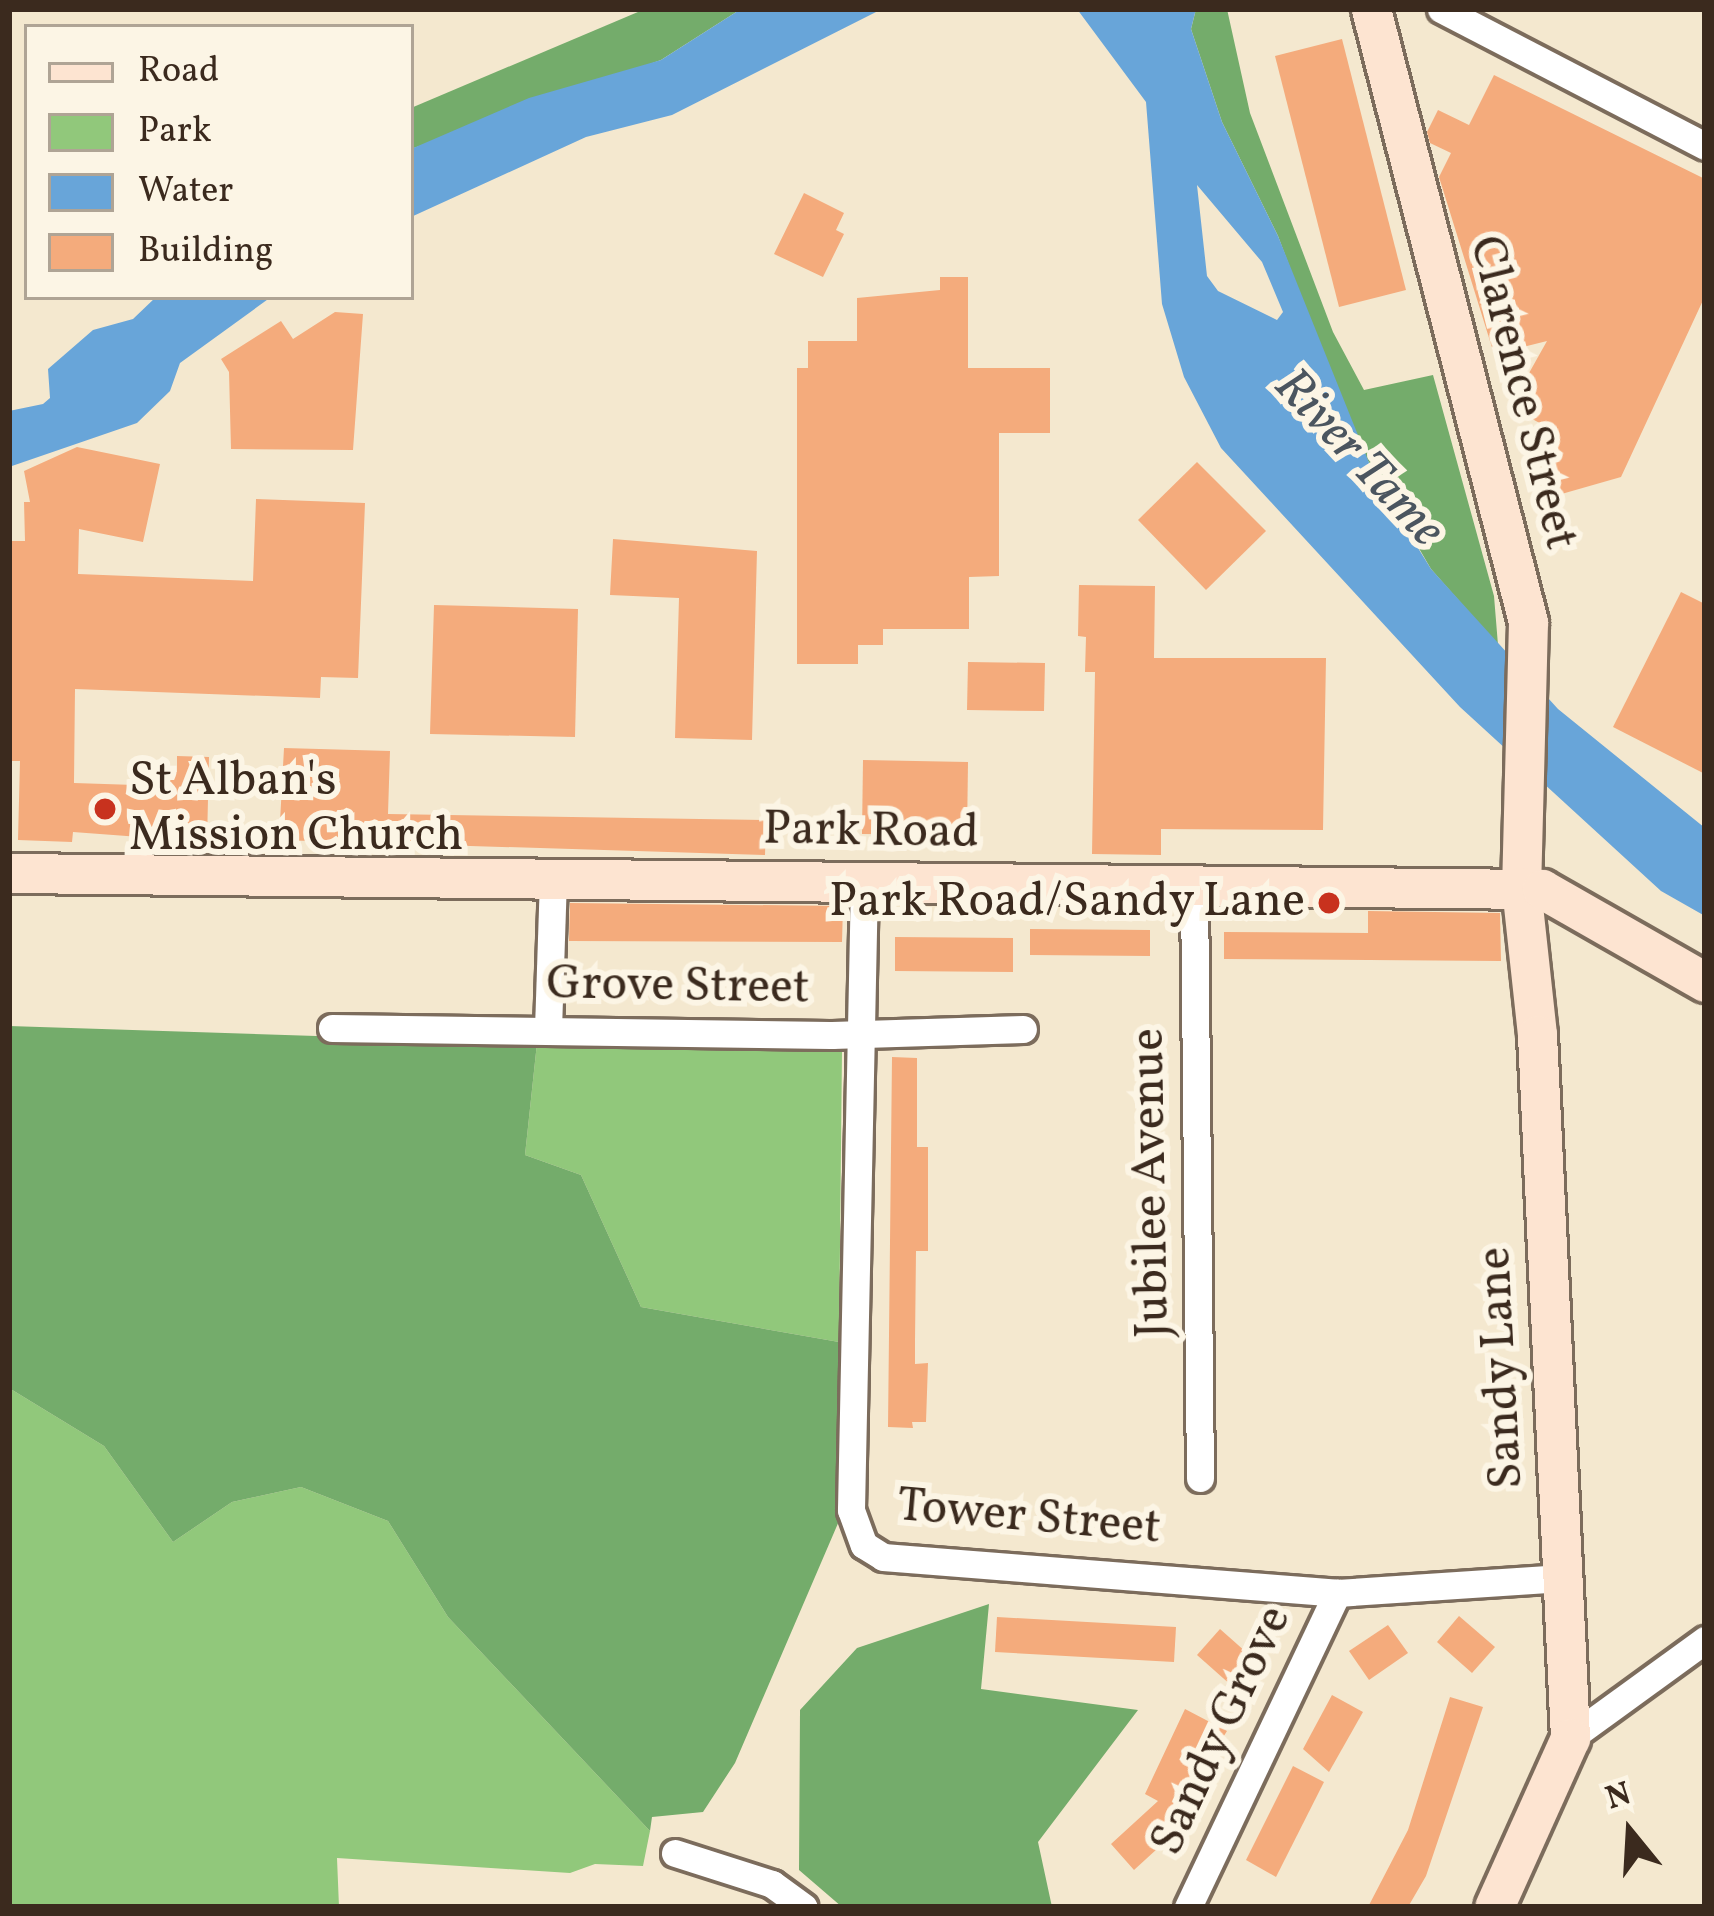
<!DOCTYPE html>
<html>
<head>
<meta charset="utf-8">
<style>
  body { margin:0 }
  #map { position:relative; width:1714px; height:1916px; overflow:hidden; background:#f4e8cf; font-family:Vollkorn,serif }
  div>[style] { position:absolute }
  .green>* { inset:0; background:#91c87b }
  .forest>* { inset:0; background:#74ac6b }
  .water>* { inset:0; background:#68a5d9 }
  .building>* { inset:0; background:#f4ab7c }
  .roads { filter:drop-shadow(3px 0 #7c6c5c) drop-shadow(-3px 0 #7c6c5c) drop-shadow(0 3px #7c6c5c) drop-shadow(0 -3px #7c6c5c) }
  .street>* { height:27px; margin:-13.5px; padding:0 13.5px; transform-origin:13.5px; border-radius:13.5px; background:#fff }
  .secondary>* { height:39px; margin:-19.5px; padding:0 19.5px; transform-origin:19.5px; border-radius:19.5px; background:#fde4d1 }
  .dots>* { width:33px; height:33px; translate:-50% -50%; box-sizing:border-box; border:6px solid #fcf5e5; border-radius:50% }
  span { translate:-50% -50%; white-space:nowrap; text-align:center; line-height:1.15; -webkit-text-stroke:12px #fcf5e5; paint-order:stroke }
  .street-label { font-size:48px; color:#3b2a1e }
  .poi-label { font-size:48px; color:#3b2a1e }
  .left { translate:0 -50%; text-align:left }
  .right { translate:-100% -50%; text-align:right }
  .water-label { font-size:51px; color:#4b555f; font-style:italic }
  .frame { position:absolute; inset:0; border:12px solid #3b2a1e; pointer-events:none }
  .legend { position:absolute; left:24px; top:24px; width:390px; height:276px; box-sizing:border-box; background:#fcf5e5; border:3px solid #afa495; margin:0; padding:15px 21px; list-style:none; font-size:36px; color:#3b2a1e }
  .legend li { display:flex; align-items:center; gap:24px; height:60px }
  .legend b { width:60px; border:3px solid #afa495 }
  .north { position:absolute; left:1570px; top:1772px; width:120px; height:120px; -webkit-text-stroke:9px #fcf5e5; paint-order:stroke; rotate:342deg; font-size:33px; font-weight:700; line-height:48px; text-align:center; color:#3b2a1e }
  .north::after { content:''; display:block; margin:auto; width:42px; height:54px; background:#3b2a1e; clip-path:polygon(50% 0,100% 100%,50% 72%,0 100%) }
</style>
</head>
<body>
<div id="map">
  <div class="green">
    <div style="clip-path:polygon(537px 1043px,842px 1051px,839px 1342px,641px 1307px,581px 1175px,525px 1155px)"></div>
    <div style="clip-path:polygon(9px 1388px,104px 1446px,173px 1542px,232px 1502px,301px 1487px,388px 1521px,448px 1617px,650px 1831px,643px 1866px,595px 1864px,570px 1873px,337px 1858px,339px 1907px,9px 1907px)"></div>
  </div>
  <div class="forest">
    <div style="clip-path:polygon(645px 9px,741px 9px,661px 60px,411px 149px,411px 108px)"></div>
    <div style="clip-path:polygon(1196px 9px,1227px 9px,1250px 113px,1333px 332px,1364px 390px,1433px 375px,1494px 596px,1498px 645px,1431px 569px,1353px 435px,1278px 236px,1222px 122px,1191px 29px)"></div>
    <div style="clip-path:polygon(9px 1026px,537px 1043px,525px 1155px,581px 1175px,641px 1307px,839px 1342px,839px 1521px,735px 1763px,703px 1812px,652px 1817px,650px 1831px,448px 1617px,388px 1521px,301px 1487px,232px 1502px,173px 1542px,104px 1446px,9px 1388px)"></div>
    <div style="clip-path:polygon(989px 1604px,981px 1689px,1138px 1710px,1038px 1842px,1052px 1907px,842px 1907px,799px 1870px,800px 1710px,857px 1648px)"></div>
  </div>
  <div class="water">
    <div style="clip-path:polygon(741px 9px,882px 9px,672px 115px,586px 137px,411px 217px,411px 149px,529px 98px,661px 60px)"></div>
    <div style="clip-path:polygon(evenodd,1077px 9px,1196px 9px,1191px 29px,1222px 122px,1278px 236px,1376px 480px,1431px 569px,1558px 709px,1705px 828px,1705px 916px,1661px 891px,1460px 707px,1221px 448px,1184px 377px,1162px 304px,1146px 102px,1077px 9px,1197px 185px,1262px 262px,1283px 312px,1277px 320px,1218px 291px,1207px 276px,1197px 185px)"></div>
    <div style="clip-path:polygon(156px 297px,271px 297px,180px 363px,170px 391px,137px 423px,9px 467px,9px 411px,43px 404px,50px 398px,48px 369px,93px 330px,133px 319px)"></div>
  </div>
  <div class="building">
    <div style="clip-path:polygon(1342px 39px,1406px 290px,1339px 307px,1275px 56px)"></div>
    <div style="clip-path:polygon(1494px 75px,1705px 179px,1705px 296px,1621px 477px,1558px 495px,1545px 453px,1556px 432px,1510px 407px,1547px 341px,1494px 354px,1439px 177px,1451px 153px,1430px 143px,1427px 132px,1438px 110px,1469px 125px)"></div>
    <div style="clip-path:polygon(804px 193px,844px 213px,836px 230px,844px 234px,823px 277px,774px 254px)"></div>
    <div style="clip-path:polygon(940px 277px,968px 277px,968px 368px,1050px 368px,1050px 433px,999px 433px,999px 576px,969px 577px,969px 629px,883px 629px,883px 645px,858px 645px,858px 664px,797px 664px,797px 368px,808px 368px,808px 341px,857px 341px,857px 298px,940px 290px)"></div>
    <div style="clip-path:polygon(335px 312px,363px 314px,353px 450px,231px 449px,229px 372px,221px 359px,281px 321px,293px 339px)"></div>
    <div style="clip-path:polygon(77px 447px,160px 464px,143px 542px,79px 529px,78px 574px,253px 581px,256px 499px,365px 503px,358px 678px,321px 677px,320px 698px,75px 689px,74px 783px,135px 785px,136px 772px,177px 772px,177px 756px,209px 757px,207px 842px,73px 832px,72px 842px,18px 840px,20px 761px,9px 761px,9px 541px,25px 541px,24px 502px,30px 502px,24px 471px)"></div>
    <div style="clip-path:polygon(1197px 462px,1266px 531px,1206px 590px,1138px 520px)"></div>
    <div style="clip-path:polygon(613px 539px,757px 551px,752px 740px,675px 738px,679px 598px,610px 595px)"></div>
    <div style="clip-path:polygon(1079px 585px,1155px 586px,1154px 658px,1326px 658px,1323px 830px,1161px 829px,1161px 855px,1092px 854px,1095px 672px,1085px 672px,1086px 637px,1078px 636px)"></div>
    <div style="clip-path:polygon(1681px 592px,1705px 604px,1705px 774px,1613px 727px)"></div>
    <div style="clip-path:polygon(434px 605px,578px 609px,575px 737px,430px 734px)"></div>
    <div style="clip-path:polygon(968px 662px,1045px 663px,1044px 711px,967px 710px)"></div>
    <div style="clip-path:polygon(284px 748px,390px 751px,388px 814px,766px 820px,765px 855px,279px 840px)"></div>
    <div style="clip-path:polygon(863px 760px,968px 762px,967px 835px,862px 834px)"></div>
    <div style="clip-path:polygon(570px 903px,843px 906px,842px 942px,569px 941px)"></div>
    <div style="clip-path:polygon(1368px 911px,1500px 913px,1501px 961px,1224px 959px,1224px 932px,1368px 933px)"></div>
    <div style="clip-path:polygon(1030px 929px,1150px 930px,1150px 956px,1030px 955px)"></div>
    <div style="clip-path:polygon(895px 937px,1013px 938px,1013px 972px,895px 971px)"></div>
    <div style="clip-path:polygon(892px 1057px,917px 1058px,917px 1147px,928px 1147px,928px 1251px,916px 1251px,915px 1342px,915px 1364px,928px 1363px,926px 1422px,912px 1422px,913px 1428px,888px 1427px)"></div>
    <div style="clip-path:polygon(1459px 1616px,1495px 1647px,1472px 1673px,1437px 1642px)"></div>
    <div style="clip-path:polygon(997px 1617px,1176px 1627px,1174px 1662px,995px 1652px)"></div>
    <div style="clip-path:polygon(1388px 1625px,1408px 1653px,1369px 1680px,1349px 1651px)"></div>
    <div style="clip-path:polygon(1220px 1629px,1255px 1660px,1232px 1686px,1197px 1655px)"></div>
    <div style="clip-path:polygon(1332px 1695px,1363px 1712px,1329px 1772px,1303px 1749px)"></div>
    <div style="clip-path:polygon(1450px 1697px,1483px 1707px,1426px 1876px,1408px 1907px,1368px 1907px,1408px 1830px)"></div>
    <div style="clip-path:polygon(1185px 1709px,1227px 1731px,1164px 1832px,1169px 1838px,1134px 1870px,1111px 1844px,1158px 1801px,1145px 1794px)"></div>
    <div style="clip-path:polygon(1293px 1766px,1324px 1782px,1276px 1877px,1246px 1860px)"></div>
  </div>
  <div class="roads">
    <div class="street">
      <div style="left:1441px;top:9px;width:297px;rotate:27.4deg"></div>
      <div style="left:864px;top:883px;width:627px;rotate:91.19deg"></div>
      <div style="left:851px;top:1510px;width:37px;rotate:70deg"></div>
      <div style="left:864px;top:1545px;width:22px;rotate:32deg"></div>
      <div style="left:883px;top:1557px;width:455px;rotate:4.5deg"></div>
      <div style="left:1337px;top:1593px;width:226px;rotate:-3.8deg"></div>
      <div style="left:1194px;top:888px;width:590px;rotate:89.42deg"></div>
      <div style="left:332px;top:1028px;width:500px;rotate:0.8deg"></div>
      <div style="left:832px;top:1035px;width:191px;rotate:-1.8deg"></div>
      <div style="left:548px;top:1029px;width:148px;rotate:-88.1deg"></div>
      <div style="left:1570px;top:1738px;width:167px;rotate:-36deg"></div>
      <div style="left:675px;top:1853px;width:102px;rotate:17.7deg"></div>
      <div style="left:772px;top:1884px;width:39px;rotate:36deg"></div>
      <div style="left:1188px;top:1907px;width:348px;rotate:-64.6deg"></div>
    </div>
    <div class="secondary">
      <div style="left:1371px;top:9px;width:633px;rotate:75.63deg"></div>
      <div style="left:1528px;top:622px;width:265px;rotate:91.5deg"></div>
      <div style="left:1521px;top:887px;width:149px;rotate:83.8deg"></div>
      <div style="left:1537px;top:1035px;width:704px;rotate:87.31deg"></div>
      <div style="left:1570px;top:1738px;width:185px;rotate:114.2deg"></div>
      <div style="left:9px;top:873px;width:1533px;rotate:0.6deg"></div>
      <div style="left:1542px;top:889px;width:188px;rotate:29.7deg"></div>
    </div>
  </div>
  <div class="dots">
    <div style="left:105px;top:809px;background:#c8321e"></div>
    <div style="left:1329px;top:903px;background:#c8321e"></div>
  </div>
  <div class="street-label">
    <span style="left:1522px;top:393px;rotate:76deg">Clarence Street</span>
    <span style="left:871px;top:832px;rotate:1deg">Park Road</span>
    <span style="left:678px;top:987px;rotate:1deg">Grove Street</span>
    <span style="left:1152px;top:1183px;rotate:-91deg">Jubilee Avenue</span>
    <span style="left:1502px;top:1368px;rotate:-93deg">Sandy Lane</span>
    <span style="left:1029px;top:1518px;rotate:5deg">Tower Street</span>
    <span style="left:1222px;top:1731px;rotate:-65deg">Sandy Grove</span>
  </div>
  <div class="poi-label">
    <span class="left" style="left:129px;top:809px">St Alban's<br>Mission Church</span>
    <span class="right" style="left:1305px;top:903px">Park Road/Sandy Lane</span>
  </div>
  <div class="water-label">
    <span style="left:1358px;top:459px;rotate:47deg">River Tame</span>
  </div>
  <div class="frame"></div>
  <ul class="legend">
  <li><b style="height:15px;background:#fde4d1"></b>Road</li>
  <li><b style="height:33px;background:#91c87b"></b>Park</li>
  <li><b style="height:33px;background:#68a5d9"></b>Water</li>
  <li><b style="height:33px;background:#f4ab7c"></b>Building</li>
  </ul>
  <div class="north">N</div>
</div>
</body>
</html>
